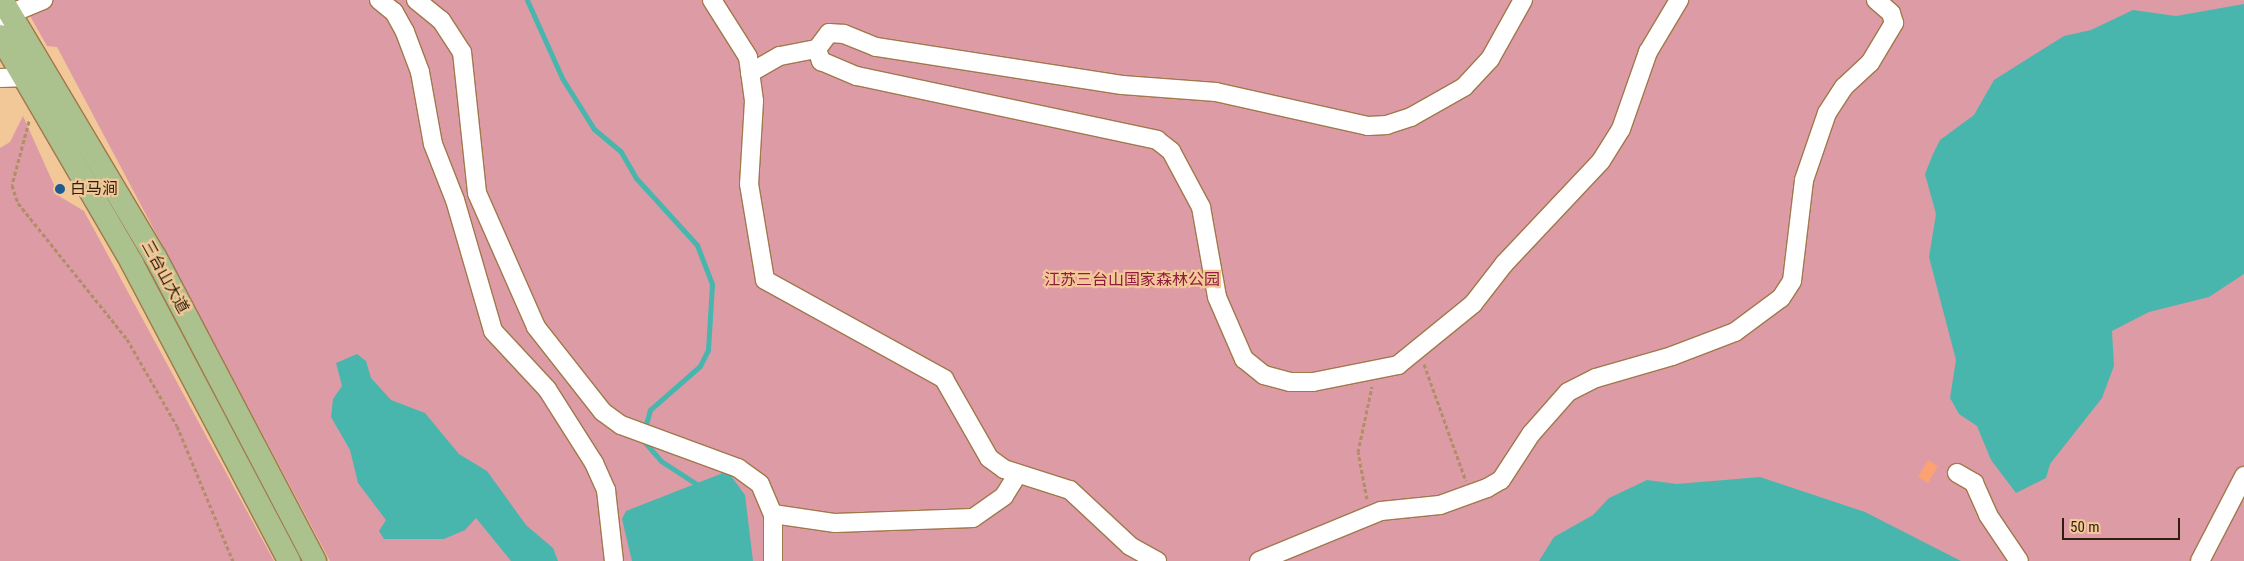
<!DOCTYPE html>
<html>
<head>
<meta charset="utf-8">
<style>
  body { margin:0 }
  #map { position:relative; width:2244px; height:561px; overflow:hidden; background:#f3c898; font-family:"Roboto Condensed","Noto Sans SC",sans-serif }
  div>[style] { position:absolute }
  .green>* { inset:0; background:#dd9ba5 }
  .water>* { inset:0; background:#49b6ae }
  .stream>* { height:5px; margin:-2.5px; padding:0 2.5px; transform-origin:2.5px; border-radius:2.5px; background:#49b6ae }
  .building>* { inset:0; background:#fca272 }
  .path>* { height:3px; margin-top:-1.5px; transform-origin:0; background:repeating-linear-gradient(90deg,#b08e68 0 4px,transparent 0 6.5px) }
  .roads { filter:drop-shadow(1px 0 #a1784b) drop-shadow(-1px 0 #a1784b) drop-shadow(0 1px #a1784b) drop-shadow(0 -1px #a1784b) }
  .minor>* { height:18px; margin:-9px; padding:0 9px; transform-origin:9px; border-radius:9px; background:#fff }
  .major>* { height:22px; margin:-11px; padding:0 11px; transform-origin:11px; border-radius:11px; background:#abc18e }
  .dots>* { width:14px; height:14px; translate:-50% -50%; box-sizing:border-box; border:2px solid #f3c898; border-radius:50% }
  span { translate:-50% -50%; white-space:nowrap; text-align:center; line-height:1.15; -webkit-text-stroke:4.5px #f3c898; paint-order:stroke }
  .poi-label { font-size:16px; color:#2f1f0c }
  .left { translate:0 -50%; text-align:left }
  .street-label { font-size:16px; color:#2f1f0c }
  .park-label { font-size:16px; color:#911a3f }
  .scale { position:absolute; left:2062px; top:518px; width:118px; height:22px; box-sizing:border-box; border:2px solid #2f1f0c; border-top:0; padding-left:6px; font-size:15px; line-height:18px; white-space:nowrap; color:#2f1f0c; -webkit-text-stroke:4px #f3c898; paint-order:stroke }
</style>
</head>
<body>
<div id="map">
  <div class="green">
    <div style="clip-path:polygon(21px 0,2244px 0,2244px 561px,330px 561px,57px 47px,47px 46px)"></div>
    <div style="clip-path:polygon(23px 116px,59px 196px,84px 211px,274px 561px,0 561px,0 148px,10px 142px)"></div>
  </div>
  <div class="water">
    <div style="clip-path:polygon(2244px 4px,2244px 274px,2209px 297px,2149px 312px,2112px 331px,2114px 366px,2102px 398px,2050px 464px,2046px 478px,2016px 493px,1991px 460px,1977px 426px,1959px 414px,1950px 398px,1956px 360px,1929px 257px,1936px 214px,1925px 174px,1933px 154px,1940px 140px,1974px 115px,1994px 80px,2064px 36px,2091px 30px,2133px 10px,2176px 16px)"></div>
    <div style="clip-path:polygon(357px 354px,366px 361px,371px 378px,391px 400px,425px 413px,459px 454px,487px 471px,526px 525px,553px 548px,558px 561px,511px 561px,476px 518px,465px 530px,444px 539px,384px 539px,379px 531px,386px 520px,358px 483px,350px 450px,331px 417px,333px 399px,342px 386px,336px 363px)"></div>
    <div style="clip-path:polygon(723px 473px,731px 476px,745px 495px,753px 561px,632px 561px,622px 519px,626px 511px)"></div>
    <div style="clip-path:polygon(1760px 477px,1865px 512px,1961px 561px,1539px 561px,1554px 537px,1593px 515px,1609px 498px,1647px 480px,1677px 484px)"></div>
  </div>
  <div class="stream">
    <div style="left:527px;top:0;width:85px;rotate:65.8deg"></div>
    <div style="left:562px;top:78px;width:60px;rotate:57.9deg"></div>
    <div style="left:594px;top:129px;width:35px;rotate:40deg"></div>
    <div style="left:621px;top:152px;width:30px;rotate:60deg"></div>
    <div style="left:636px;top:178px;width:91px;rotate:47.7deg"></div>
    <div style="left:697px;top:245px;width:42px;rotate:69deg"></div>
    <div style="left:712px;top:284px;width:66px;rotate:93.5deg"></div>
    <div style="left:708px;top:350px;width:18px;rotate:117deg"></div>
    <div style="left:700px;top:366px;width:67px;rotate:138.7deg"></div>
    <div style="left:650px;top:410px;width:22px;rotate:106deg"></div>
    <div style="left:642px;top:439px;width:29px;rotate:49deg"></div>
    <div style="left:661px;top:461px;width:44px;rotate:33deg"></div>
  </div>
  <div class="building">
    <div style="clip-path:polygon(1928px 460px,1938px 466px,1928px 483px,1918px 477px)"></div>
  </div>
  <div class="path">
    <div style="left:29px;top:121px;width:66px;rotate:104.9deg"></div>
    <div style="left:12px;top:185px;width:19px;rotate:72deg"></div>
    <div style="left:18px;top:203px;width:174px;rotate:51.3deg"></div>
    <div style="left:127px;top:339px;width:100px;rotate:60.1deg"></div>
    <div style="left:177px;top:426px;width:146px;rotate:67.5deg"></div>
    <div style="left:1424px;top:364px;width:124px;rotate:70.3deg"></div>
    <div style="left:1367px;top:499px;width:48px;rotate:-100.8deg"></div>
    <div style="left:1358px;top:452px;width:67px;rotate:-78deg"></div>
  </div>
  <div class="roads">
    <div class="minor">
      <div style="left:379px;top:0;width:19px;rotate:39deg"></div>
      <div style="left:394px;top:12px;width:23px;rotate:61deg"></div>
      <div style="left:405px;top:32px;width:43px;rotate:69.4deg"></div>
      <div style="left:420px;top:72px;width:73px;rotate:79.8deg"></div>
      <div style="left:433px;top:144px;width:60px;rotate:68.6deg"></div>
      <div style="left:455px;top:200px;width:136px;rotate:73.8deg"></div>
      <div style="left:493px;top:331px;width:79px;rotate:47deg"></div>
      <div style="left:547px;top:389px;width:88px;rotate:57.6deg"></div>
      <div style="left:594px;top:463px;width:30px;rotate:66deg"></div>
      <div style="left:606px;top:490px;width:71px;rotate:83.6deg"></div>
      <div style="left:416px;top:0;width:32px;rotate:39deg"></div>
      <div style="left:441px;top:20px;width:38px;rotate:57deg"></div>
      <div style="left:462px;top:52px;width:142px;rotate:83.9deg"></div>
      <div style="left:477px;top:193px;width:146px;rotate:66.2deg"></div>
      <div style="left:536px;top:327px;width:108px;rotate:51.8deg"></div>
      <div style="left:603px;top:412px;width:22px;rotate:36deg"></div>
      <div style="left:621px;top:425px;width:125px;rotate:20.2deg"></div>
      <div style="left:738px;top:468px;width:27px;rotate:36deg"></div>
      <div style="left:760px;top:484px;width:33px;rotate:67deg"></div>
      <div style="left:773px;top:514px;width:47px;rotate:90deg"></div>
      <div style="left:712px;top:0;width:67px;rotate:57.7deg"></div>
      <div style="left:748px;top:57px;width:44px;rotate:82.2deg"></div>
      <div style="left:754px;top:101px;width:83px;rotate:93.4deg"></div>
      <div style="left:749px;top:184px;width:97px;rotate:80.5deg"></div>
      <div style="left:765px;top:280px;width:205px;rotate:28.9deg"></div>
      <div style="left:944px;top:379px;width:91px;rotate:60.3deg"></div>
      <div style="left:989px;top:458px;width:19px;rotate:36deg"></div>
      <div style="left:1004px;top:469px;width:69px;rotate:17.7deg"></div>
      <div style="left:1070px;top:490px;width:82px;rotate:43deg"></div>
      <div style="left:1130px;top:546px;width:31px;rotate:29deg"></div>
      <div style="left:1523px;top:0;width:68px;rotate:119.2deg"></div>
      <div style="left:1490px;top:59px;width:38px;rotate:133deg"></div>
      <div style="left:1464px;top:87px;width:61px;rotate:150.5deg"></div>
      <div style="left:1411px;top:117px;width:25px;rotate:162deg"></div>
      <div style="left:1387px;top:125px;width:19px;rotate:177deg"></div>
      <div style="left:1368px;top:126px;width:156px;rotate:-167.4deg"></div>
      <div style="left:1216px;top:92px;width:94px;rotate:-175.7deg"></div>
      <div style="left:1122px;top:85px;width:249px;rotate:-171.2deg"></div>
      <div style="left:876px;top:47px;width:35px;rotate:-158deg"></div>
      <div style="left:844px;top:34px;width:15px;rotate:-176deg"></div>
      <div style="left:829px;top:33px;width:20px;rotate:127deg"></div>
      <div style="left:817px;top:49px;width:13px;rotate:72deg"></div>
      <div style="left:821px;top:61px;width:39px;rotate:23deg"></div>
      <div style="left:857px;top:76px;width:307px;rotate:12deg"></div>
      <div style="left:1157px;top:140px;width:18px;rotate:38deg"></div>
      <div style="left:1171px;top:151px;width:64px;rotate:61.8deg"></div>
      <div style="left:1201px;top:207px;width:91px;rotate:79.9deg"></div>
      <div style="left:1217px;top:297px;width:68px;rotate:66.5deg"></div>
      <div style="left:1244px;top:359px;width:26px;rotate:39deg"></div>
      <div style="left:1264px;top:375px;width:27px;rotate:15deg"></div>
      <div style="left:1290px;top:382px;width:23px"></div>
      <div style="left:1313px;top:382px;width:87px;rotate:-11.3deg"></div>
      <div style="left:1398px;top:365px;width:97px;rotate:-39.1deg"></div>
      <div style="left:1473px;top:304px;width:51px;rotate:-52.2deg"></div>
      <div style="left:1504px;top:264px;width:141px;rotate:-46.7deg"></div>
      <div style="left:1601px;top:161px;width:38px;rotate:-58deg"></div>
      <div style="left:1621px;top:129px;width:82px;rotate:-70.7deg"></div>
      <div style="left:1648px;top:52px;width:61px;rotate:-59.2deg"></div>
      <div style="left:0;top:18px;width:47px;rotate:-22.7deg"></div>
      <div style="left:750px;top:73px;width:34px;rotate:-30deg"></div>
      <div style="left:780px;top:56px;width:38px;rotate:-11deg"></div>
      <div style="left:0;top:78px;width:24px;rotate:-2deg"></div>
      <div style="left:1957px;top:473px;width:20px;rotate:30deg"></div>
      <div style="left:1974px;top:483px;width:35px;rotate:66deg"></div>
      <div style="left:1988px;top:515px;width:55px;rotate:56deg"></div>
      <div style="left:773px;top:514px;width:63px;rotate:8.3deg"></div>
      <div style="left:835px;top:523px;width:138px;rotate:-2.1deg"></div>
      <div style="left:973px;top:518px;width:38px;rotate:-35deg"></div>
      <div style="left:1004px;top:496px;width:26px;rotate:-58deg"></div>
      <div style="left:1259px;top:561px;width:132px;rotate:-22.3deg"></div>
      <div style="left:1381px;top:511px;width:59px;rotate:-5.8deg"></div>
      <div style="left:1440px;top:505px;width:50px;rotate:-19.9deg"></div>
      <div style="left:1487px;top:488px;width:16px;rotate:-30deg"></div>
      <div style="left:1501px;top:480px;width:55px;rotate:-56.9deg"></div>
      <div style="left:1531px;top:434px;width:56px;rotate:-48.6deg"></div>
      <div style="left:1568px;top:392px;width:31px;rotate:-27deg"></div>
      <div style="left:1596px;top:378px;width:79px;rotate:-16.1deg"></div>
      <div style="left:1672px;top:356px;width:67px;rotate:-20.9deg"></div>
      <div style="left:1735px;top:332px;width:57px;rotate:-36.5deg"></div>
      <div style="left:1781px;top:298px;width:20px;rotate:-57deg"></div>
      <div style="left:1792px;top:281px;width:102px;rotate:-83.2deg"></div>
      <div style="left:1804px;top:180px;width:71px;rotate:-71.1deg"></div>
      <div style="left:1827px;top:113px;width:31px;rotate:-57deg"></div>
      <div style="left:1844px;top:87px;width:35px;rotate:-43deg"></div>
      <div style="left:1870px;top:63px;width:47px;rotate:-59deg"></div>
      <div style="left:1894px;top:23px;width:10px;rotate:-107deg"></div>
      <div style="left:1891px;top:13px;width:20px;rotate:-139deg"></div>
      <div style="left:2200px;top:561px;width:96px;rotate:-62.6deg"></div>
    </div>
    <div class="major">
      <div style="left:2px;top:0;width:300px;rotate:59.2deg"></div>
      <div style="left:156px;top:258px;width:342px;rotate:62.3deg"></div>
      <div style="left:0;top:36px;width:263px;rotate:59.8deg"></div>
      <div style="left:132px;top:263px;width:337px;rotate:62.2deg"></div>
    </div>
  </div>
  <div class="dots">
    <div style="left:60px;top:189px;background:#1d5b91"></div>
  </div>
  <div class="poi-label">
    <span class="left" style="left:70px;top:189px">白马涧</span>
  </div>
  <div class="street-label">
    <span style="left:165px;top:277px;rotate:61deg">三台山大道</span>
  </div>
  <div class="park-label">
    <span style="left:1132px;top:280px">江苏三台山国家森林公园</span>
  </div>
  <div class="scale">50 m</div>
</div>
</body>
</html>
